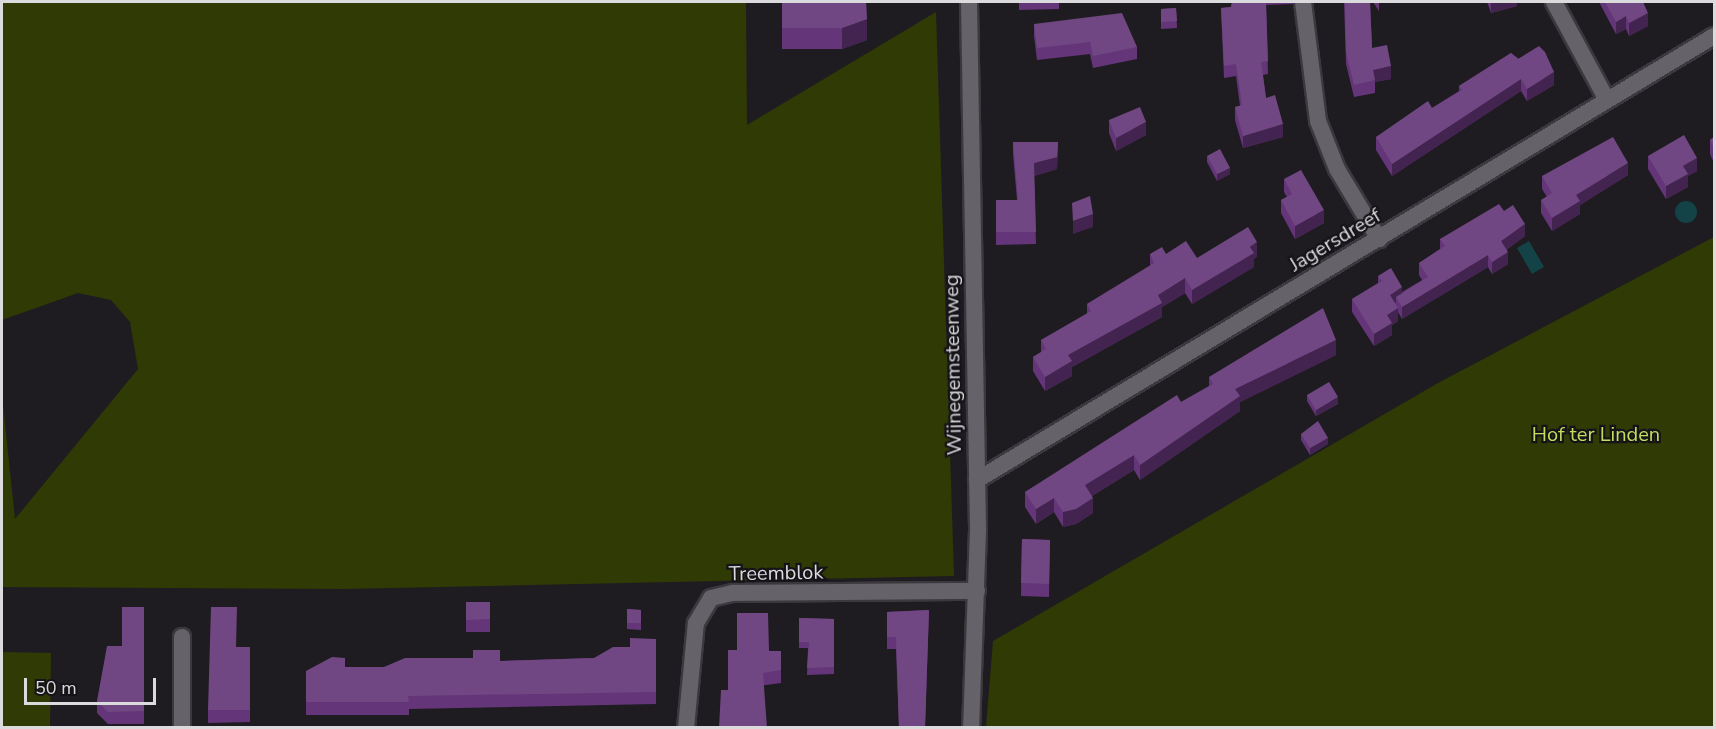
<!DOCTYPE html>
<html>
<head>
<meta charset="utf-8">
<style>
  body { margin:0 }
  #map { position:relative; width:1716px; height:729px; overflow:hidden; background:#1e1c21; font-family:"Nunito Sans",sans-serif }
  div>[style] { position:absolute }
  .green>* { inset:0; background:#303a04 }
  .water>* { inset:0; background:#134247 }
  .round { border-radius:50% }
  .roads { filter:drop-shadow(2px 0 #3b393d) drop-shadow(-2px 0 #3b393d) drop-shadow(0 2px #3b393d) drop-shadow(0 -2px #3b393d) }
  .minor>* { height:16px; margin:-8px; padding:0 8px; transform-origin:8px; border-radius:8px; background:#656269 }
  .tertiary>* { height:16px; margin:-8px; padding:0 8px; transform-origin:8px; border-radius:8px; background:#656269 }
  .wall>* { inset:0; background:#643578 }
  .shaded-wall>* { inset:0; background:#432450 }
  .building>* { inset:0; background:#714783 }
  span { translate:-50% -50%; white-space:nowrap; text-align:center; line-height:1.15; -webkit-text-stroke:4.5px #151318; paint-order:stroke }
  .street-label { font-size:20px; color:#dbdadd }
  .park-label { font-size:20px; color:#c3dd5d }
  .frame { position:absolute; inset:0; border:3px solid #dbdadd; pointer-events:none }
  .scale { position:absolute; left:24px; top:678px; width:132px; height:27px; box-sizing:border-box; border:3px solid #dbdadd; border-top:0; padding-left:8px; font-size:18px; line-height:21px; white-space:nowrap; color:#dbdadd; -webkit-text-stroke:4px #151318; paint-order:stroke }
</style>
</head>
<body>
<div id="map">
  <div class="green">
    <div style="clip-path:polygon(2px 2px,746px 2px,747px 125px,936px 12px,954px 576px,344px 589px,2px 587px,2px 395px,15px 519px,138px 369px,130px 322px,111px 300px,78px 293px,2px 320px)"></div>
    <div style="clip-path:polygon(1714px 237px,1714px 727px,986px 727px,993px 641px,1438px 383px)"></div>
    <div style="clip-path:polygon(2px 652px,51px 653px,50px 727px,2px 727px)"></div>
  </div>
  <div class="water">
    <div class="round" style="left:1675px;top:201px;width:22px;height:22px"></div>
    <div style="clip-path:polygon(1529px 241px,1544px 267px,1532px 274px,1517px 248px)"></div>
  </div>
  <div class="roads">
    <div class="minor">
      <div style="left:1303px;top:2px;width:120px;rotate:82.8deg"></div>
      <div style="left:1318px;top:121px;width:52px;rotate:68.4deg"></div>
      <div style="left:1337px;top:169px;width:82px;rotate:59deg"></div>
      <div style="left:1554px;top:2px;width:111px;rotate:61.6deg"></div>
      <div style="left:977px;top:480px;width:860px;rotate:-31.07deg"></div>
      <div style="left:182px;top:637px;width:91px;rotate:90deg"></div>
      <div style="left:686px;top:728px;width:105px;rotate:-84.6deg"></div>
      <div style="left:696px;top:623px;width:29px;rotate:-59deg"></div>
      <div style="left:711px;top:598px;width:23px;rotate:-13deg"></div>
      <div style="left:733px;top:593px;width:244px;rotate:-0.5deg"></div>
    </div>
    <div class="tertiary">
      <div style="left:969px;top:2px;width:528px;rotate:89.02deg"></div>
      <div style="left:978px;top:530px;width:198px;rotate:92deg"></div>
    </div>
  </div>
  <div class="wall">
    <div style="clip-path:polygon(782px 2px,866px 2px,867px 40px,842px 49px,782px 49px)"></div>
    <div style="clip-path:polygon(1019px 2px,1059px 2px,1059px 9px,1019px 10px)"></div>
    <div style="clip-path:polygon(1232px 2px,1293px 2px,1293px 4px,1266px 5px,1268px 74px,1263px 75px,1266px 98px,1283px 137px,1243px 148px,1235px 120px,1235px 107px,1240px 106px,1236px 76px,1224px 78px,1221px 8px,1231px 7px)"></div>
    <div style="clip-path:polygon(1344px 2px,1370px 2px,1372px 48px,1391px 79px,1375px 82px,1375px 93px,1354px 97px,1346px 64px)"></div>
    <div style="clip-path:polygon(1373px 2px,1379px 2px,1379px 11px)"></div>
    <div style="clip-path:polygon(1487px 2px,1517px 2px,1517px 6px,1491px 13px)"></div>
    <div style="clip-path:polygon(1599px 2px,1643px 2px,1648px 26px,1629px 36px,1626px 29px,1616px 34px)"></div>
    <div style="clip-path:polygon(1176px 8px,1177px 28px,1161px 29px,1161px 9px)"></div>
    <div style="clip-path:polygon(1034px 24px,1137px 47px,1137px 59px,1093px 68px,1090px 54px,1037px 60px,1034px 36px)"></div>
    <div style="clip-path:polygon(1511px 53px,1554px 85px,1527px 101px,1521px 91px,1392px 176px,1376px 150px,1376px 137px,1432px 108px,1459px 91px,1459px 86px)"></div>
    <div style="clip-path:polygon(1109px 120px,1146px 135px,1116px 151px,1109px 133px)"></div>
    <div style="clip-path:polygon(1714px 137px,1714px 163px,1710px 154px,1710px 140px)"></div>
    <div style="clip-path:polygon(1013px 142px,1058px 142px,1057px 169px,1034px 176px,1036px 244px,996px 245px,996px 200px,1017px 200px,1013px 154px)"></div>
    <div style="clip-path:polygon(1207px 156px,1230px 174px,1217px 181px,1207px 162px)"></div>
    <div style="clip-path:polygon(1648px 156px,1697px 171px,1688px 176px,1688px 187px,1666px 199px,1648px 169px)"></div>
    <div style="clip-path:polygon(1628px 175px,1580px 205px,1580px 214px,1552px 231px,1541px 213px,1541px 200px,1547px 197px,1542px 189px,1542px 176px)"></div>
    <div style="clip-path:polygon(1284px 179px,1324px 223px,1295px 239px,1281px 213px,1281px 200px,1287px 197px,1284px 192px)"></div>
    <div style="clip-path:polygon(1504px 211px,1525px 236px,1506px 250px,1508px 264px,1492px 274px,1488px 267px,1402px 319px,1398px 312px,1398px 321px,1392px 325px,1392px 335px,1374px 346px,1352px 312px,1352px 299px,1378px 283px,1378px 276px,1402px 292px,1422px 280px,1419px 275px,1419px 263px,1440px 249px,1440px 239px)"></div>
    <div style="clip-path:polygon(1150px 254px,1166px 254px,1197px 258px,1257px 256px,1254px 259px,1254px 267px,1192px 304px,1185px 293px,1162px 307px,1162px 317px,1072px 367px,1072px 376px,1045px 391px,1033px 371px,1033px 357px,1041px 352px,1041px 340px,1087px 314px,1087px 304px,1150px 266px)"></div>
    <div style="clip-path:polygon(1336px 355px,1240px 402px,1240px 411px,1140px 480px,1134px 470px,1092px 496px,1093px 513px,1076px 524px,1063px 527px,1054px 512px,1036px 524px,1025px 507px,1025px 492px,1209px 386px,1209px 377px)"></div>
    <div style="clip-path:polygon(1307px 395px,1338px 404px,1316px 416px,1307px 401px)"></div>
    <div style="clip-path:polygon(1301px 434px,1328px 444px,1310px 455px,1301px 440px)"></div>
    <div style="clip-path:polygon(1022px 539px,1050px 540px,1049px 597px,1021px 596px)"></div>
    <div style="clip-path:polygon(466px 602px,490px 602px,490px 632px,466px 632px)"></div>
    <div style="clip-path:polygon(144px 607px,144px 724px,108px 724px,97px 713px,97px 701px,122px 646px)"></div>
    <div style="clip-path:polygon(627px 609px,641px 610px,641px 630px,627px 629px)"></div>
    <div style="clip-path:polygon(929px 610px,925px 728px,899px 728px,896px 649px,887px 649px,887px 612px)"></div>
    <div style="clip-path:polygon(799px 618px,834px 619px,834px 674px,807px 675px,808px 648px,799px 648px)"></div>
    <div style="clip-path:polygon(656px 639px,656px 704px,409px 709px,409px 715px,306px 715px,306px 671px,345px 667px,384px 667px,473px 658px,500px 661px,594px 658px)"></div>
    <div style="clip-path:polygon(236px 647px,250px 647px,250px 722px,208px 723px,208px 710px)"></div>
    <div style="clip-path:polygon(769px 651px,781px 651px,781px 683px,728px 690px)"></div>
  </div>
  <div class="shaded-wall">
    <div style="clip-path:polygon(1491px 2px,1517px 2px,1517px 6px,1491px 13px)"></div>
    <div style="clip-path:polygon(1648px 13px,1648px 26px,1629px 36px,1629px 23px)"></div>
    <div style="clip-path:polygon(1626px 16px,1626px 29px,1616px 34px,1616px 22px)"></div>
    <div style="clip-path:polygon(867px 19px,867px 40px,842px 49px,842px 28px)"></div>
    <div style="clip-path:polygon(1391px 66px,1391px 79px,1375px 82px,1373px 70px)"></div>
    <div style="clip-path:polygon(1554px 72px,1554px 85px,1527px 101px,1527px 89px)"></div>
    <div style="clip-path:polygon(1521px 79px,1521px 91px,1392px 176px,1392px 164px)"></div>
    <div style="clip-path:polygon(1146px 122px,1146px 135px,1116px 151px,1116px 138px)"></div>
    <div style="clip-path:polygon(1283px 124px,1283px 137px,1243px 148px,1243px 136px)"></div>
    <div style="clip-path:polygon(1057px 157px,1057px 169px,1034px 176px,1034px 163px)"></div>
    <div style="clip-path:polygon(1697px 158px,1697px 171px,1688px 176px,1688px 187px,1666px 199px,1666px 186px,1683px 166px)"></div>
    <div style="clip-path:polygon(1628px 163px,1628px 175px,1580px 205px,1580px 214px,1552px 231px,1552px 218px,1576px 195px)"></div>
    <div style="clip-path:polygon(1230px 168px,1230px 174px,1217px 181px,1217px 174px)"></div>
    <div style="clip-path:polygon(1324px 210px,1324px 223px,1295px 239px,1295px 226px)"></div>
    <div style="clip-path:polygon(1093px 214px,1093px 227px,1073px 234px,1073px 221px)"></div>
    <div style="clip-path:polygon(1525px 224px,1525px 236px,1501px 253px,1501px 241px)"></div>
    <div style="clip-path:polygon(1257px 242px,1257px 256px,1254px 259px,1254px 267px,1192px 304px,1192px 290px)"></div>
    <div style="clip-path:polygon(1508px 252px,1508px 264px,1492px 274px,1492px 262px)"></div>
    <div style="clip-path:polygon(1488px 255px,1488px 267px,1402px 319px,1402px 307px)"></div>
    <div style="clip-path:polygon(1185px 278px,1185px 293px,1162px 307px,1162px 317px,1072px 367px,1072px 376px,1045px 391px,1045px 377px,1068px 355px,1158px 295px)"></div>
    <div style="clip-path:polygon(1402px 287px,1402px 299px,1396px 297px,1396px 303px,1390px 307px,1390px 295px)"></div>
    <div style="clip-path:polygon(1398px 308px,1398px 321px,1392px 325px,1392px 335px,1374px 346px,1374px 334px,1387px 315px)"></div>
    <div style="clip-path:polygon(1336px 340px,1336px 355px,1240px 402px,1240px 411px,1140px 480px,1140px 465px,1235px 389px)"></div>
    <div style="clip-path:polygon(1338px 397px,1338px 404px,1316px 416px,1316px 410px)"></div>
    <div style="clip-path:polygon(1328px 438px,1328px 444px,1310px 455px,1310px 448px)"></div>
    <div style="clip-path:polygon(1134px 455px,1134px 470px,1085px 500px,1085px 485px)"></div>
    <div style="clip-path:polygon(1054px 498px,1054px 512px,1036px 524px,1036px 509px)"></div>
    <div style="clip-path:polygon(1093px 498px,1093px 513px,1076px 524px,1063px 527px,1063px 512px)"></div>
  </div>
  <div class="building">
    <div style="clip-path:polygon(782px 2px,866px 2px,867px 19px,842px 28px,782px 28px)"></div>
    <div style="clip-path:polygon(1232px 2px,1266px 2px,1268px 61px,1261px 62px,1266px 98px,1275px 95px,1283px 124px,1243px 136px,1235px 107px,1242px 105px,1236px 64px,1224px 66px,1221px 8px,1231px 7px)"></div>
    <div style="clip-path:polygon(1345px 2px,1370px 2px,1372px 48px,1387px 45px,1391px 66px,1373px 70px,1375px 80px,1354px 85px,1346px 52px)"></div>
    <div style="clip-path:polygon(1605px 2px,1643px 2px,1648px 13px,1629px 23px,1626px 16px,1616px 22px)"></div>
    <div style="clip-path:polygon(1176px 8px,1177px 21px,1161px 22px,1161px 9px)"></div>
    <div style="clip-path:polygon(1122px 13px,1137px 47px,1093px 56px,1090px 42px,1037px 48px,1034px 24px)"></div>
    <div style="clip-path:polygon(1539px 46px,1545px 52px,1554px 72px,1527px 89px,1521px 79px,1392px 164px,1376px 137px,1428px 101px,1432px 108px,1462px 90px,1459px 86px,1511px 53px,1518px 59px)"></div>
    <div style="clip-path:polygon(1140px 107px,1146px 122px,1116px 138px,1109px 120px)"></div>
    <div style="clip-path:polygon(1684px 135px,1697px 158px,1683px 166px,1688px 174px,1666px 186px,1648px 156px)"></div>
    <div style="clip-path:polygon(1613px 137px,1628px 163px,1576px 195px,1580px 201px,1552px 218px,1541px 200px,1552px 193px,1542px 176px)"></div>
    <div style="clip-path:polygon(1714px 137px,1714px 148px,1710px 140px)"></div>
    <div style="clip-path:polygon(1013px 142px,1058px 142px,1057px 157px,1034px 163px,1036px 232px,996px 232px,996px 200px,1018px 200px)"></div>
    <div style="clip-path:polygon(1220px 149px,1230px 168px,1217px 174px,1207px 156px)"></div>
    <div style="clip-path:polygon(1301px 170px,1324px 210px,1295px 226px,1281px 200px,1292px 194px,1284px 179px)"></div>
    <div style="clip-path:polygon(1090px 196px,1093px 214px,1073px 221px,1072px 203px)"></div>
    <div style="clip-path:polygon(1499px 204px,1504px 211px,1513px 205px,1525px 224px,1501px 241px,1508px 252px,1492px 262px,1488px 255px,1402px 307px,1396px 297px,1428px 277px,1419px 263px,1445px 246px,1440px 239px)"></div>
    <div style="clip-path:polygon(1248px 227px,1257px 242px,1250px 247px,1254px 253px,1192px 290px,1185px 278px,1158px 295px,1162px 303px,1068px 355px,1072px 361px,1045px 377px,1033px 357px,1046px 349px,1041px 340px,1091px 311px,1087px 304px,1154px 263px,1150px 254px,1162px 247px,1166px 254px,1186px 241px,1197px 258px)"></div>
    <div style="clip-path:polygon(1391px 268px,1402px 287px,1390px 295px,1398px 308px,1387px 315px,1392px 323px,1374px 334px,1352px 299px,1382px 281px,1378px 276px)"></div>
    <div style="clip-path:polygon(1323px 308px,1336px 340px,1235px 389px,1240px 396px,1140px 465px,1134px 455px,1085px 485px,1093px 498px,1076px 509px,1063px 512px,1054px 498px,1036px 509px,1025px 492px,1177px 395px,1181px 402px,1213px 384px,1209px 377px)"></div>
    <div style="clip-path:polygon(1329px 382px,1338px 397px,1316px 410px,1307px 395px)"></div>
    <div style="clip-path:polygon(1318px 421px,1328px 438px,1310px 448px,1301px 434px)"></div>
    <div style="clip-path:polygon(1022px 539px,1050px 540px,1049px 584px,1021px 583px)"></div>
    <div style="clip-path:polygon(466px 602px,490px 602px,490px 619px,466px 620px)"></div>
    <div style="clip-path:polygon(122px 607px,144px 607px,144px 711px,108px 712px,97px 701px,107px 646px,122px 646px)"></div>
    <div style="clip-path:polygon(211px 607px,237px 607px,236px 647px,250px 647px,250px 710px,208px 710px)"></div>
    <div style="clip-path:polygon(627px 609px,641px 610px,641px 623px,627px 623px)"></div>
    <div style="clip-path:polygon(929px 610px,925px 728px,899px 728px,896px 637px,887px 637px,887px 612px)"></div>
    <div style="clip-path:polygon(737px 613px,768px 613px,769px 651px,781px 651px,781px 670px,763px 673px,767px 728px,719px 728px,721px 690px,728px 690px,728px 650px,737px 650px)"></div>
    <div style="clip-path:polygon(799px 618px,834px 619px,834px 667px,807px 668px,809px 642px,799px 642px)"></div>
    <div style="clip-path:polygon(630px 638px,656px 639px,656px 692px,408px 696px,409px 702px,306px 702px,306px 671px,332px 657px,345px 658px,345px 667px,384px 667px,405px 658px,473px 658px,473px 650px,500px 650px,500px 661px,594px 658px,613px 647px,630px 647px)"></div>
  </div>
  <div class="street-label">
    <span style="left:1335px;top:240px;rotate:-31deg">Jagersdreef</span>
    <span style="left:953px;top:365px;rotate:-91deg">Wijnegemsteenweg</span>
    <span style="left:776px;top:573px;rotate:-1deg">Treemblok</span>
  </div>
  <div class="park-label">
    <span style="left:1596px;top:434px">Hof ter Linden</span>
  </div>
  <div class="frame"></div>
  <div class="scale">50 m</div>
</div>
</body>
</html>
